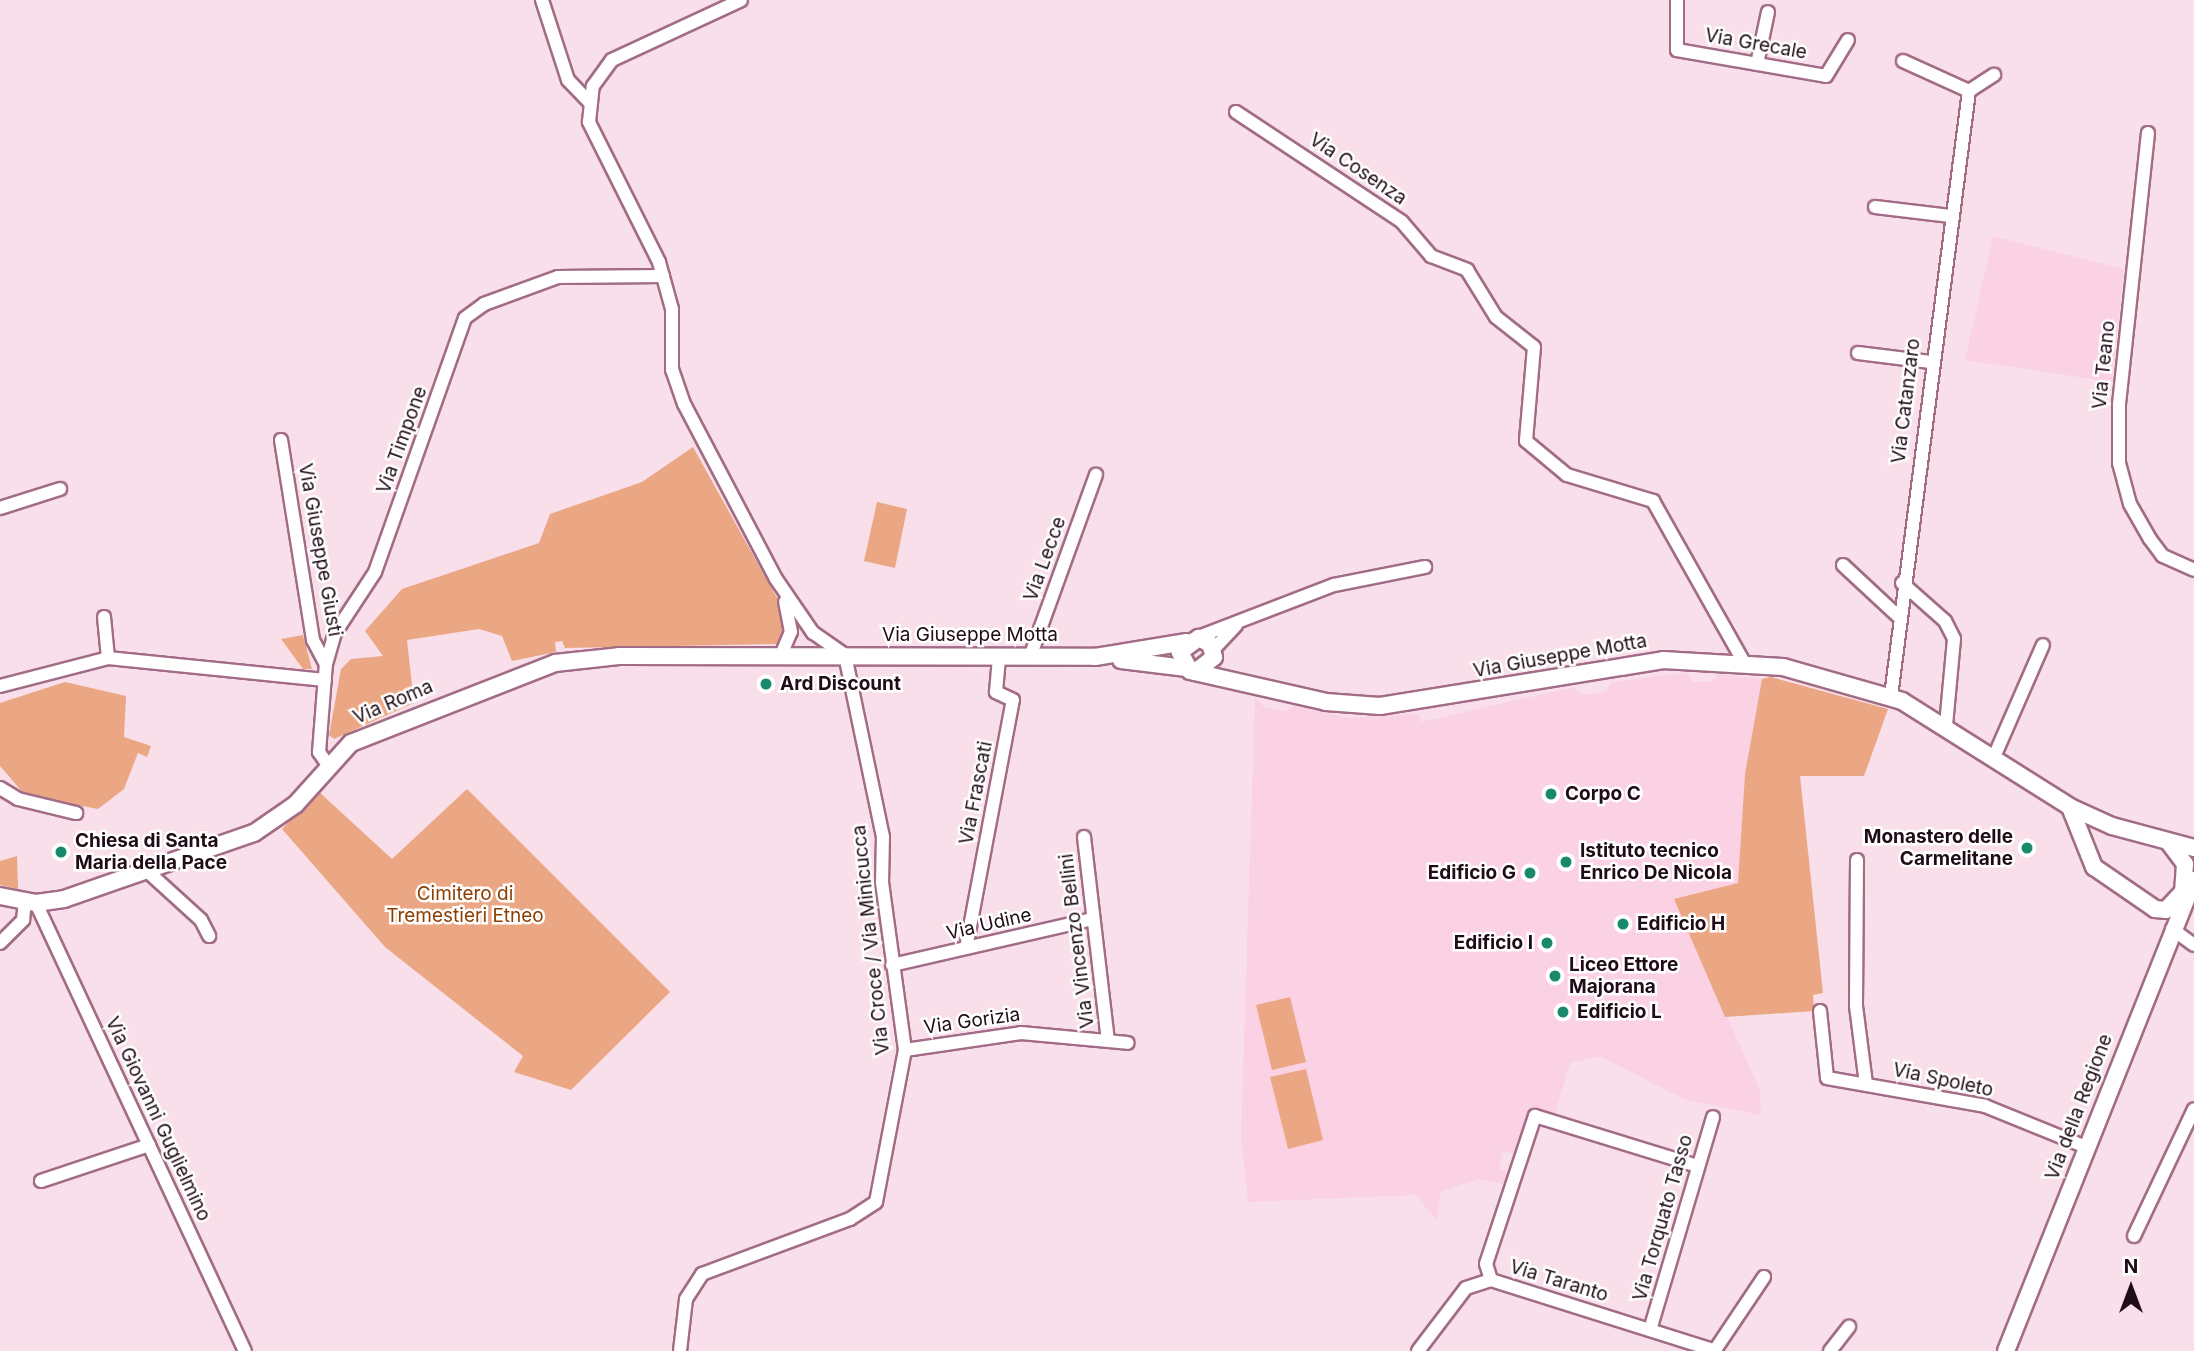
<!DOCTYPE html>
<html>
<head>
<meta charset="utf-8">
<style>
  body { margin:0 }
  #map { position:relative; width:2194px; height:1351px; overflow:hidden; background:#f8dfea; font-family:Inter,sans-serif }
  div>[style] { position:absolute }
  .built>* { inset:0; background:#fbd1e4 }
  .green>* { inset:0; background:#eba783 }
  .roads { filter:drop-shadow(2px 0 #a26c86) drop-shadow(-2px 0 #a26c86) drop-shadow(0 2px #a26c86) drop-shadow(0 -2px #a26c86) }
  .minor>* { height:12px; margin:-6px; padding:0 6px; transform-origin:6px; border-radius:6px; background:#fff }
  .major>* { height:16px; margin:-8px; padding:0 8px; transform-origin:8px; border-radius:8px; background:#fff }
  .dots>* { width:19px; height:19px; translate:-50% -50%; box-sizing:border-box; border:4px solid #fff; border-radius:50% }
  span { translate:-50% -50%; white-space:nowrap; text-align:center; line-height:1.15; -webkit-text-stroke:5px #fff; paint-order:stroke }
  .street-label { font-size:19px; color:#200c17 }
  .poi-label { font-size:19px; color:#200c17; font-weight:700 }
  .left { translate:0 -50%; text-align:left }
  .right { translate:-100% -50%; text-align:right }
  .park-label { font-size:19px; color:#8c3e02 }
  .north { position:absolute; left:2096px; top:1253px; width:70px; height:70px; -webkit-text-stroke:5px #fff; paint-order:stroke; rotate:0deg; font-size:19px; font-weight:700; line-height:28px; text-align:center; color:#200c17 }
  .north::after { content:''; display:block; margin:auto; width:24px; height:32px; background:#200c17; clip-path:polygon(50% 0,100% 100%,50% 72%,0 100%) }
</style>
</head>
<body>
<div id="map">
  <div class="built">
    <div style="clip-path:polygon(1993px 236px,2124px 269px,2112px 382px,1965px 360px)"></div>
    <div style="clip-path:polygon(1685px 673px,1693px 682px,1710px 682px,1718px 674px,1762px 679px,1745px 774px,1738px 883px,1674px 899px,1760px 1090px,1761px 1115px,1683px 1099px,1600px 1056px,1570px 1063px,1554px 1117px,1532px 1106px,1516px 1154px,1503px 1151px,1499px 1169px,1511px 1172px,1505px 1185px,1481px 1179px,1441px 1191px,1437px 1220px,1415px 1195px,1248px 1202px,1241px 1137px,1255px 697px,1264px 707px,1284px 711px,1295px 706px,1347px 718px,1419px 714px,1421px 722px,1574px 687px,1582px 695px,1606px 692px,1612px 682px)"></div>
  </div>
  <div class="green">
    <div style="clip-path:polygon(693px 447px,777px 598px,787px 623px,778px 644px,565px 648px,562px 641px,555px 642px,556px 652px,512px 661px,502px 636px,479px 629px,407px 640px,414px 703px,334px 739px,329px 735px,341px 669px,351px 659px,383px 656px,365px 631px,402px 589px,539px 543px,550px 514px,642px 482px)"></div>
    <div style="clip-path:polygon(877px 502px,907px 509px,895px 568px,864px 561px)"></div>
    <div style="clip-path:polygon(303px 635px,312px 669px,303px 669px,281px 639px)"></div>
    <div style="clip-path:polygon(1771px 677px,1888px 709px,1864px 776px,1800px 776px,1823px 993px,1813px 995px,1814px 1011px,1725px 1017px,1674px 899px,1738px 883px,1745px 774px,1762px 679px)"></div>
    <div style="clip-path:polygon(65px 682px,126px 696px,124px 737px,151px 746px,147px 757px,138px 753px,124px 789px,98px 809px,25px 795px,0 766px,0 703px)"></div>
    <div style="clip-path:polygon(467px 789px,670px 992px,571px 1090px,514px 1072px,523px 1056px,385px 947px,282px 829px,318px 791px,392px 859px)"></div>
    <div style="clip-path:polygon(17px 856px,18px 889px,0 885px,0 861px)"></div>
    <div style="clip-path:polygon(1290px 997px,1306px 1062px,1272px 1070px,1256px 1005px)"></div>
    <div style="clip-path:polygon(1306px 1069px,1323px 1140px,1288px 1149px,1270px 1077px)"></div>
  </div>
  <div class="roads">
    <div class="minor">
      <div style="left:542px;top:0;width:84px;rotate:72deg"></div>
      <div style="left:568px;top:80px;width:30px;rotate:46deg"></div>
      <div style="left:1677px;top:0;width:50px;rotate:90deg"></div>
      <div style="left:1677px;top:50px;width:151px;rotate:9.9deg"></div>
      <div style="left:1826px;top:76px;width:42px;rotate:-58.6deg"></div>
      <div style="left:1903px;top:61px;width:72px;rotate:24.4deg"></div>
      <div style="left:1757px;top:64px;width:53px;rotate:-78.1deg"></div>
      <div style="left:1236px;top:112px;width:199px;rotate:33.5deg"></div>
      <div style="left:1402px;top:222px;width:45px;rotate:49.5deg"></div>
      <div style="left:1431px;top:256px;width:39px;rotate:21deg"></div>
      <div style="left:1467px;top:270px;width:55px;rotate:58.3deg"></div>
      <div style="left:1496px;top:317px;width:48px;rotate:38.3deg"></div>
      <div style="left:1534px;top:347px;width:94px;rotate:94.9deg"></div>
      <div style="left:1526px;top:441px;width:53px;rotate:39.7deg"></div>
      <div style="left:1567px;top:475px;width:90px;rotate:16.8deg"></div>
      <div style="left:1653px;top:501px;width:184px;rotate:60.6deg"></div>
      <div style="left:2148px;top:133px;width:274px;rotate:96.1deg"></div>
      <div style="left:2119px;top:405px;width:58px;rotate:90deg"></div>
      <div style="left:2119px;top:463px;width:42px;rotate:75deg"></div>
      <div style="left:2130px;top:504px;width:40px;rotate:60.3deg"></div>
      <div style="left:2150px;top:539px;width:21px;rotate:53deg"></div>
      <div style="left:2163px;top:556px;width:34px;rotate:24deg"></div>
      <div style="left:1875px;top:207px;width:76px;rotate:6.8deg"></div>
      <div style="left:1858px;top:353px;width:73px;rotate:7.1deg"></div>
      <div style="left:281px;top:440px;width:203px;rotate:80.9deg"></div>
      <div style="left:313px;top:640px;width:27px;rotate:62deg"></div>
      <div style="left:0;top:508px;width:63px;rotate:-17.6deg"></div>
      <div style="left:1843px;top:565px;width:78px;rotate:42.9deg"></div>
      <div style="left:1902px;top:583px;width:57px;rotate:41.5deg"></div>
      <div style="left:1945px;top:621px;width:20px;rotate:63deg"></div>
      <div style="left:1954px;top:639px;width:86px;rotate:95.3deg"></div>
      <div style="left:104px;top:617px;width:41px;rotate:84.4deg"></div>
      <div style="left:1193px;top:639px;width:151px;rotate:-21deg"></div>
      <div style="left:1334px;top:585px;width:93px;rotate:-11.2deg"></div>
      <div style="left:1213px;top:650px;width:34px;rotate:-47deg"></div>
      <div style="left:781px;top:655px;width:25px;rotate:-67deg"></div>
      <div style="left:791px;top:632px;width:31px;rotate:-101deg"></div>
      <div style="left:1030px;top:657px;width:194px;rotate:-70.1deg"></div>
      <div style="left:0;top:686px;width:112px;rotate:-14.5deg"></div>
      <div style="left:108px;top:658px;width:218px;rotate:5.8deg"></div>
      <div style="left:1891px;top:696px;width:610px;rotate:-82.65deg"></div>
      <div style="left:1969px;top:91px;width:30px;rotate:-33deg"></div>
      <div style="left:1994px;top:757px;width:122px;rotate:-66.4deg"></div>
      <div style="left:328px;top:765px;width:16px;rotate:-125deg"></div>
      <div style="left:319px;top:752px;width:88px;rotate:-85.5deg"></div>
      <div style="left:326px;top:664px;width:32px;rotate:-74deg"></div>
      <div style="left:335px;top:633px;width:73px;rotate:-56.7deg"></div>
      <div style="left:375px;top:572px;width:269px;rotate:-70.5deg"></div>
      <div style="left:465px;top:318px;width:24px;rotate:-36deg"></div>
      <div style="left:484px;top:304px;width:79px;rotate:-20deg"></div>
      <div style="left:558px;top:277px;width:105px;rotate:-0.5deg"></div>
      <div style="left:0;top:788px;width:21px;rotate:31deg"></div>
      <div style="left:18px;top:799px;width:60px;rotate:13.6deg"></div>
      <div style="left:1084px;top:837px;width:205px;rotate:83.3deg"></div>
      <div style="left:1857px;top:860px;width:146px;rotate:90.4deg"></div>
      <div style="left:1856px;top:1006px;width:79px;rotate:82.7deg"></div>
      <div style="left:146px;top:870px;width:74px;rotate:42.3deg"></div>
      <div style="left:201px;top:920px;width:18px;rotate:63deg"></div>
      <div style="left:36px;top:903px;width:494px;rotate:65deg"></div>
      <div style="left:2172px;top:929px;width:27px;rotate:36deg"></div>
      <div style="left:0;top:943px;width:33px;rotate:-45deg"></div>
      <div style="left:23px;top:920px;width:18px;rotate:-84deg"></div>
      <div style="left:966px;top:948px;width:252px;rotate:-79.3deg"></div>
      <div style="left:1013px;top:700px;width:19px;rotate:-155deg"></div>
      <div style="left:996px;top:692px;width:36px;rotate:-85deg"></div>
      <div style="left:892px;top:965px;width:206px;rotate:-12.9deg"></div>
      <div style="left:1820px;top:1011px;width:67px;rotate:84deg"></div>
      <div style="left:1827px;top:1078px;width:160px;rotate:10deg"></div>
      <div style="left:1985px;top:1106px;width:109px;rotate:22.1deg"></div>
      <div style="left:905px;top:1050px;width:117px;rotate:-8.3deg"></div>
      <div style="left:1021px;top:1033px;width:107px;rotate:5.3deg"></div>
      <div style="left:41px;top:1181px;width:114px;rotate:-18.4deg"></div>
      <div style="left:2134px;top:1236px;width:140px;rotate:-64.7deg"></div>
      <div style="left:1491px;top:1280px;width:17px;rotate:-107deg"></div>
      <div style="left:1486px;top:1264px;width:156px;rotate:-71.7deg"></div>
      <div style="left:1535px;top:1116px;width:170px;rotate:17.1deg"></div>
      <div style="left:1650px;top:1330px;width:222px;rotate:-73.5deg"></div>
      <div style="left:1715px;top:1350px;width:88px;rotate:-56.1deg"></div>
      <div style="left:680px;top:1351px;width:52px;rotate:-83.4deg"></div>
      <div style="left:686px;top:1299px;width:30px;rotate:-57deg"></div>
      <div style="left:702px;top:1274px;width:158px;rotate:-20.4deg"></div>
      <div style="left:850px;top:1219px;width:31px;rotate:-33deg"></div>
      <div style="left:876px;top:1202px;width:155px;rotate:-79.2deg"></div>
      <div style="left:905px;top:1050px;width:169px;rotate:-97.8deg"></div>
      <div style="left:882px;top:883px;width:46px;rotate:-88.8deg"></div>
      <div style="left:883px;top:837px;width:186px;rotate:-101.8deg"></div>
      <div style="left:845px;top:655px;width:39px;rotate:-145deg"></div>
      <div style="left:813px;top:633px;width:65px;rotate:-124.4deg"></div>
      <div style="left:776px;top:579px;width:198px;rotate:-117.7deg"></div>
      <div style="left:684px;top:404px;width:36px;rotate:-109deg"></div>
      <div style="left:672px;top:370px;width:61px;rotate:-90deg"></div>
      <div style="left:672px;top:309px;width:49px;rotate:-105.5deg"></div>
      <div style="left:659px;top:262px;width:157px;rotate:-116.6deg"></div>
      <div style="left:589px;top:122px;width:36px;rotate:-84deg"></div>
      <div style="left:593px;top:86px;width:32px;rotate:-54deg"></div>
      <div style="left:612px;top:60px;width:142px;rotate:-24.9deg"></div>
      <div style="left:1418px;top:1351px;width:79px;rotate:-52.7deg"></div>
      <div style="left:1466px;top:1288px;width:26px;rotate:-18deg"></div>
      <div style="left:1491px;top:1280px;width:236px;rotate:17.5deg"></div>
      <div style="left:1830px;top:1351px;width:31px;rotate:-52deg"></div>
    </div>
    <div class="major">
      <div style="left:1121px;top:660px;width:64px;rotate:7.1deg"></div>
      <div style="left:1195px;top:672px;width:24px;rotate:-38deg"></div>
      <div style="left:1214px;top:657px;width:14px;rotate:-107deg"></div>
      <div style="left:1210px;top:644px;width:13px;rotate:-151deg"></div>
      <div style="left:1199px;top:638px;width:24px;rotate:144deg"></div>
      <div style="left:1180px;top:652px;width:21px;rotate:62deg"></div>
      <div style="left:1190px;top:671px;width:139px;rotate:12.8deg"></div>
      <div style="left:1326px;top:702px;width:54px;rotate:4.2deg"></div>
      <div style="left:1380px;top:706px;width:287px;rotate:-9.2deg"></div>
      <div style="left:1663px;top:660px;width:120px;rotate:3.3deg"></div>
      <div style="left:1783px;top:667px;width:124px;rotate:15.9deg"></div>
      <div style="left:1902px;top:701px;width:199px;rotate:32.2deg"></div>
      <div style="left:2070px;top:807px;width:46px;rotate:24.3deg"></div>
      <div style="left:2112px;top:826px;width:85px;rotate:15deg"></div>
      <div style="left:2070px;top:807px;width:65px;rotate:68.2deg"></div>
      <div style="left:2094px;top:867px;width:74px;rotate:34.5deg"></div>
      <div style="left:2155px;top:909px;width:11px;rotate:5deg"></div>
      <div style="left:2166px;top:910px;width:25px;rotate:-47deg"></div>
      <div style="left:2170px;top:844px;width:25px;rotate:53deg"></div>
      <div style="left:2185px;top:864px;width:31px;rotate:94deg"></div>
      <div style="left:0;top:896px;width:37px;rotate:11deg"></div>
      <div style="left:36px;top:903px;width:28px;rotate:-8deg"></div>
      <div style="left:64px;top:899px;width:201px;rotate:-19.2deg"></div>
      <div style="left:254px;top:833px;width:51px;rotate:-34.6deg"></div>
      <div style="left:296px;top:804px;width:82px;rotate:-48deg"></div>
      <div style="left:351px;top:743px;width:219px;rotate:-21.4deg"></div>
      <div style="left:555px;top:663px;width:64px;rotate:-6.2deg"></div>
      <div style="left:619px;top:656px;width:476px;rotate:0.1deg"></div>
      <div style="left:1095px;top:657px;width:93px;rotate:-9.3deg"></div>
      <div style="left:2006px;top:1351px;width:507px;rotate:-68.24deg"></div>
    </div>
  </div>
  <div class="dots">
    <div style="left:766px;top:684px;background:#188a6b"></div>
    <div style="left:1551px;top:794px;background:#188a6b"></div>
    <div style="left:2027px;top:848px;background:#188a6b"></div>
    <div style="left:61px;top:852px;background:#188a6b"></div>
    <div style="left:1566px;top:862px;background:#188a6b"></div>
    <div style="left:1530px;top:873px;background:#188a6b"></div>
    <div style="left:1623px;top:924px;background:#188a6b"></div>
    <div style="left:1547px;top:943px;background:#188a6b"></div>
    <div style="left:1555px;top:976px;background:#188a6b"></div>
    <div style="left:1563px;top:1012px;background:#188a6b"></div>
  </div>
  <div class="street-label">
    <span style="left:1756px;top:44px;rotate:10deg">Via Grecale</span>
    <span style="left:1358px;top:169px;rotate:34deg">Via Cosenza</span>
    <span style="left:2104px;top:365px;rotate:-84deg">Via Teano</span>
    <span style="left:1906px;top:401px;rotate:-83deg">Via Catanzaro</span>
    <span style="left:402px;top:440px;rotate:-70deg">Via Timpone</span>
    <span style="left:320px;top:550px;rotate:80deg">Via Giuseppe Giusti</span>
    <span style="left:1045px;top:559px;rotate:-70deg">Via Lecce</span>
    <span style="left:970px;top:635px">Via Giuseppe Motta</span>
    <span style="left:1560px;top:656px;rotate:-10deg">Via Giuseppe Motta</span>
    <span style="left:393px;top:702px;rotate:-23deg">Via Roma</span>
    <span style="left:976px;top:793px;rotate:-79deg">Via Frascati</span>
    <span style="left:989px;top:924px;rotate:-13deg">Via Udine</span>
    <span style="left:871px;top:940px;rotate:-96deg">Via Croce / Via Minicucca</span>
    <span style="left:1077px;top:941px;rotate:-97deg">Via Vincenzo Bellini</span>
    <span style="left:972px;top:1021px;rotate:-8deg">Via Gorizia</span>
    <span style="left:1943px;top:1080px;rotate:12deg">Via Spoleto</span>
    <span style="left:2079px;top:1107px;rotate:-69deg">Via della Regione</span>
    <span style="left:158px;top:1119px;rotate:65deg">Via Giovanni Guglielmino</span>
    <span style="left:1663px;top:1218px;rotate:-74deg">Via Torquato Tasso</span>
    <span style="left:1559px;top:1281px;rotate:17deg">Via Taranto</span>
  </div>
  <div class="poi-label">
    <span class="left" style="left:780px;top:684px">Ard Discount</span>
    <span class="left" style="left:1565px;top:794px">Corpo C</span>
    <span class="right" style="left:2013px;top:848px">Monastero delle<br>Carmelitane</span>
    <span class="left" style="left:75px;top:852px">Chiesa di Santa<br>Maria della Pace</span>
    <span class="left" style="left:1580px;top:862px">Istituto tecnico<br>Enrico De Nicola</span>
    <span class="right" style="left:1516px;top:873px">Edificio G</span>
    <span class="left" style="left:1637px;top:924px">Edificio H</span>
    <span class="right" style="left:1533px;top:943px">Edificio I</span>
    <span class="left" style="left:1569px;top:976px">Liceo Ettore<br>Majorana</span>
    <span class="left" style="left:1577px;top:1012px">Edificio L</span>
  </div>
  <div class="park-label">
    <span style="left:465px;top:905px">Cimitero di<br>Tremestieri Etneo</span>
  </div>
  <div class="north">N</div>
</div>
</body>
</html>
